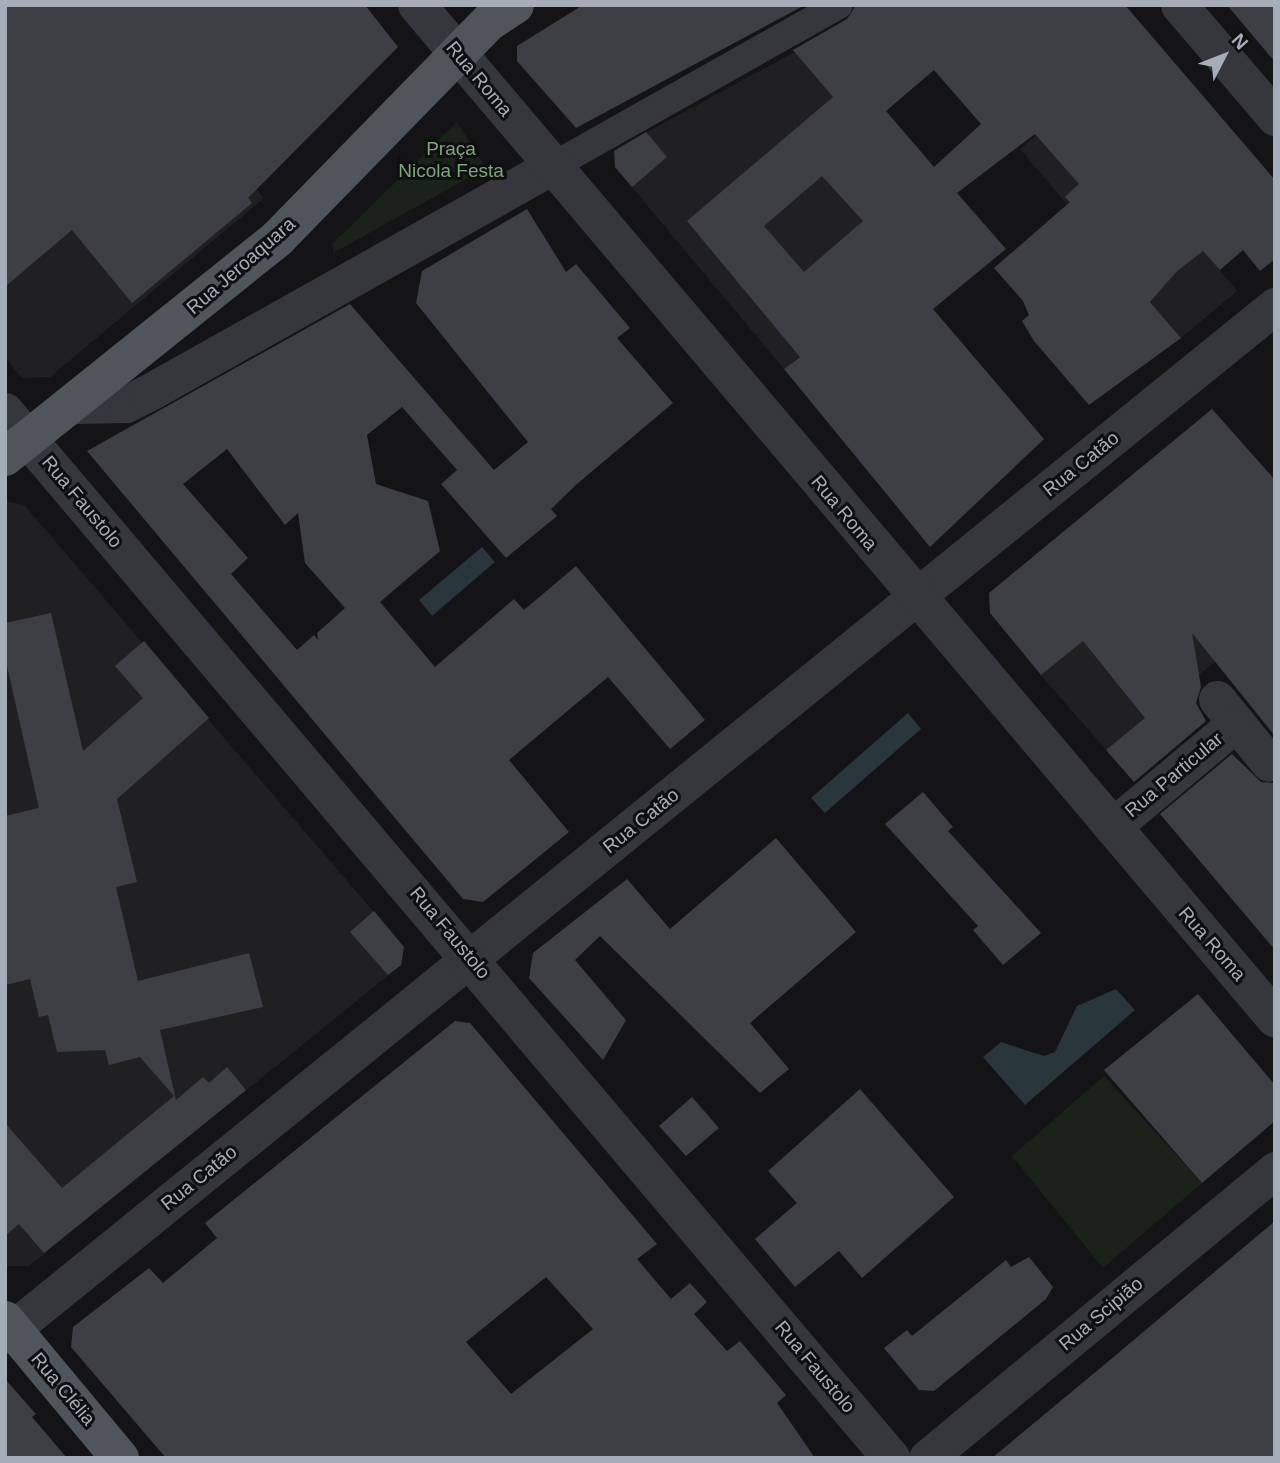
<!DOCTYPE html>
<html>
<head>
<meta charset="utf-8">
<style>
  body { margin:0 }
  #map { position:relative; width:1280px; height:1463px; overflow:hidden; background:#141416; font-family:Arial,sans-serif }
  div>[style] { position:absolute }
  .built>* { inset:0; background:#202023 }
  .green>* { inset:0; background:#1a221a }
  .water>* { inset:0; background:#29363b }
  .building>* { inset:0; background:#3e3f44 }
  .pedestrian>* { height:28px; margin:-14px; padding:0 14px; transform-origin:14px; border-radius:14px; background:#35373c }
  .minor>* { height:37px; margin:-18.5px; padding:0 18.5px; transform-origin:18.5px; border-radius:18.5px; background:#35373c }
  .tertiary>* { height:38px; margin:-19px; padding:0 19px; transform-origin:19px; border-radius:19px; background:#35373c }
  .primary>* { height:38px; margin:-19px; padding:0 19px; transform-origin:19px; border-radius:19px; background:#50545b }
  span { translate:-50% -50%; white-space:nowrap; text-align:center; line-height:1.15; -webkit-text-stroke:6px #0f0f11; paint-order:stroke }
  .street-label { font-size:19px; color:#a4adb8 }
  .park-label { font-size:19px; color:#7ca579 }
  .frame { position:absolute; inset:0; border:7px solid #a4adb8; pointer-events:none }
  .north { position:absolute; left:1189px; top:21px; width:70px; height:70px; -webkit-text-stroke:5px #0f0f11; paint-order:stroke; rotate:48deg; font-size:19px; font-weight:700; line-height:28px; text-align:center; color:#a4adb8 }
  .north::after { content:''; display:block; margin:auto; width:24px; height:32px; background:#a4adb8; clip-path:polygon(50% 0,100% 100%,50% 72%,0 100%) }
</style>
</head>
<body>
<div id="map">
  <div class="built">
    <div style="clip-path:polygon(822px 37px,928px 161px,843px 320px,784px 369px,615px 167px,618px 148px)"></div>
    <div style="clip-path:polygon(1089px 91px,1149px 186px,1237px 291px,1181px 338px,1020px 149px)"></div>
    <div style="clip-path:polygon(198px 123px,264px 198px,50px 377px,22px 378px,5px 358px,5px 287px)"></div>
    <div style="clip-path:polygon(5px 501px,24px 505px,404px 947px,401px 965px,29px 1266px,5px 1266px)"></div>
    <div style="clip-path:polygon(1234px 516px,1275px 613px,1106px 750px,1041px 675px)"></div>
  </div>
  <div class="green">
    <div style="clip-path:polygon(457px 122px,486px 168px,333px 253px,333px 243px)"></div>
    <div style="clip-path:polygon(1104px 1076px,1202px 1183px,1103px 1268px,1012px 1156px)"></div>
  </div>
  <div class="water">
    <div style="clip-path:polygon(482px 547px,495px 562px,432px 616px,419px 600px)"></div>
    <div style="clip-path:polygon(908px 713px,921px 729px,825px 813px,811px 798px)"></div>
    <div style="clip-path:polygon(1116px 989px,1135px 1010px,1025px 1105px,983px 1057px,1001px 1042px,1044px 1056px,1055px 1052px,1077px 1006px)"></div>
  </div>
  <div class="building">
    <div style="clip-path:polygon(5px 5px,365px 5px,398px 47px,248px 198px,252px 203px,132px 303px,72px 230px,5px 287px)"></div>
    <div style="clip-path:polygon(583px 5px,805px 5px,576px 128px,517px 61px,517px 46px)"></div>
    <div style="clip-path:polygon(evenodd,856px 5px,1125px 5px,1275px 180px,1275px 259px,1260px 271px,1243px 250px,1220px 270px,1203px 251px,1177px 271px,1150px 302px,1181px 338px,1089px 405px,1034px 341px,1022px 321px,1029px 315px,1023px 301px,994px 268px,1070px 202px,1065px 197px,1079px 184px,1035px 134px,957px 193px,1006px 249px,933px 309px,1044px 439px,930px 547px,784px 369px,800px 357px,687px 221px,833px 97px,793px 50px,847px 19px,856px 5px,934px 70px,981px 124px,934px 167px,886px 111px,934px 70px,856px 5px,822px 176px,863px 221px,804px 272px,764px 226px,822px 176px)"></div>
    <div style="clip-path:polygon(1227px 5px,1275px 5px,1275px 62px)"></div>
    <div style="clip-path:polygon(646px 132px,667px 157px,632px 187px,615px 167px,614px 151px)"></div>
    <div style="clip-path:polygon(evenodd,527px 209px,566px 272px,576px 264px,630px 328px,617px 338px,673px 403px,577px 484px,551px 509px,557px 516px,506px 558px,441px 484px,457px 470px,402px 407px,367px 435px,376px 484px,428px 501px,440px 551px,380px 602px,435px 667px,514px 599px,524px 610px,576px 566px,705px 720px,670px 749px,608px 677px,509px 760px,569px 832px,483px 902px,463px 899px,87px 451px,350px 304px,494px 470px,528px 442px,416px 303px,422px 271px,527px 209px,227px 449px,285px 525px,298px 513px,305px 563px,345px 608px,317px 633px,318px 640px,314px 635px,297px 650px,231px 574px,248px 558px,183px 484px,227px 449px)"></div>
    <div style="clip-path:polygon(1212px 409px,1275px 480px,1275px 736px,1192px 633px,1201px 687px,1196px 703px,1206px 721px,1134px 782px,1106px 750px,1145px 718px,1083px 641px,1041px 675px,990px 613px,989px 593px)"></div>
    <div style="clip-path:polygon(51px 613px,83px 751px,143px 698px,115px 666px,144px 641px,209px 718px,117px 799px,137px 882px,116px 887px,138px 981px,249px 953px,263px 1007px,160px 1030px,176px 1100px,203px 1077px,209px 1083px,227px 1067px,246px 1090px,44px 1253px,19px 1224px,5px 1236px,5px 1123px,62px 1188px,174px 1096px,140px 1057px,109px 1065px,105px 1050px,57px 1052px,48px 1015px,39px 1017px,30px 979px,5px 985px,5px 816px,39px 808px,5px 657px,5px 623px)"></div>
    <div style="clip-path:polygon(1232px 754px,1261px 782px,1275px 783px,1275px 950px,1160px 814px)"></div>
    <div style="clip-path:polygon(923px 792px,953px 827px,948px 831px,1041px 933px,1003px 965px,973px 930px,978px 926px,885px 824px)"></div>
    <div style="clip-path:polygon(776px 838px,856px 932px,750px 1023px,789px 1069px,760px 1093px,600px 936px,575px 960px,626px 1020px,603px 1060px,529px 978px,533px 953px,627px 879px,670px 929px)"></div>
    <div style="clip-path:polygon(374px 911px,404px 947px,401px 965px,388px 975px,350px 932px)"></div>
    <div style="clip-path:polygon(1198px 994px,1275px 1085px,1275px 1121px,1202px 1183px,1104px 1070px)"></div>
    <div style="clip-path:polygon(evenodd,455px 1021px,470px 1023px,657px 1244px,637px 1259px,671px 1299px,690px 1283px,707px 1302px,694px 1314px,727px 1351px,740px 1341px,786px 1395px,777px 1403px,815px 1458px,166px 1458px,71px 1347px,73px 1327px,149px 1268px,163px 1283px,217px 1238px,205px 1223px,455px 1021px,546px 1277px,593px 1329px,511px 1394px,466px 1342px,546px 1277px)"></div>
    <div style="clip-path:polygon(860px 1089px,954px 1197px,862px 1278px,839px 1251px,795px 1287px,755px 1239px,797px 1203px,768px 1171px)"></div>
    <div style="clip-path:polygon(692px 1097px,719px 1128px,686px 1156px,659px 1126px)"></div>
    <div style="clip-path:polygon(1275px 1221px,1275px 1458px,992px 1458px,1110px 1360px)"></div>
    <div style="clip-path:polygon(1029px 1257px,1053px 1287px,1046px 1299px,934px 1391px,919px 1390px,884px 1348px,907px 1330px,912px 1336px,1006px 1260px,1011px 1267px)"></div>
    <div style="clip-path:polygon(5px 1379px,36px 1414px,32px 1417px,67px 1458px,5px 1458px)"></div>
  </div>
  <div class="pedestrian">
    <div style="left:553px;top:166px;width:328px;rotate:-29.4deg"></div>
  </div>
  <div class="minor">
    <div style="left:1179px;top:5px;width:148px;rotate:49.4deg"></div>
    <div style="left:77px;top:405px;width:49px;rotate:-1.2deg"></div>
    <div style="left:126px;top:404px;width:22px;rotate:-27deg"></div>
    <div style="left:146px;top:394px;width:467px;rotate:-29.3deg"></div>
    <div style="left:1217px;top:699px;width:82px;rotate:50.9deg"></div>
    <div style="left:1112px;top:827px;width:162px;rotate:-40deg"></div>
    <div style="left:5px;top:1335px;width:1635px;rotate:-39.02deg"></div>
    <div style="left:927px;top:1458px;width:452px;rotate:-39.6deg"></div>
  </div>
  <div class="tertiary">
    <div style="left:417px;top:5px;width:1328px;rotate:49.74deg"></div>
    <div style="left:5px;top:412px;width:1371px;rotate:49.73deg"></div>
  </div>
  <div class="primary">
    <div style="left:5px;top:457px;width:350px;rotate:-38.7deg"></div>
    <div style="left:278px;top:238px;width:302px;rotate:-45.7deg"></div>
    <div style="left:489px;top:22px;width:31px;rotate:-33deg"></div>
    <div style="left:5px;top:1320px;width:180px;rotate:50.2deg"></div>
  </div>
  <div class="street-label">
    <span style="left:479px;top:79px;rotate:50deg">Rua Roma</span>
    <span style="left:241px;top:266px;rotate:-41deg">Rua Jeroaquara</span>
    <span style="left:1081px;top:464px;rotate:-39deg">Rua Catão</span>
    <span style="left:82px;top:502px;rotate:50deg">Rua Faustolo</span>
    <span style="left:844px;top:513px;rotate:50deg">Rua Roma</span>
    <span style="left:1174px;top:775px;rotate:-40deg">Rua Particular</span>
    <span style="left:641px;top:821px;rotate:-39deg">Rua Catão</span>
    <span style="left:450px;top:933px;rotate:50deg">Rua Faustolo</span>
    <span style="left:1212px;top:944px;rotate:49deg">Rua Roma</span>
    <span style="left:199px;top:1178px;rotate:-39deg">Rua Catão</span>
    <span style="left:1101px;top:1314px;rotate:-40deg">Rua Scipião</span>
    <span style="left:815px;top:1367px;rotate:50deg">Rua Faustolo</span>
    <span style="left:63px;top:1389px;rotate:50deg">Rua Clélia</span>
  </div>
  <div class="park-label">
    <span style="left:451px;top:160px">Praça<br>Nicola Festa</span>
  </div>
  <div class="frame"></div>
  <div class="north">N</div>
</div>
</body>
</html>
